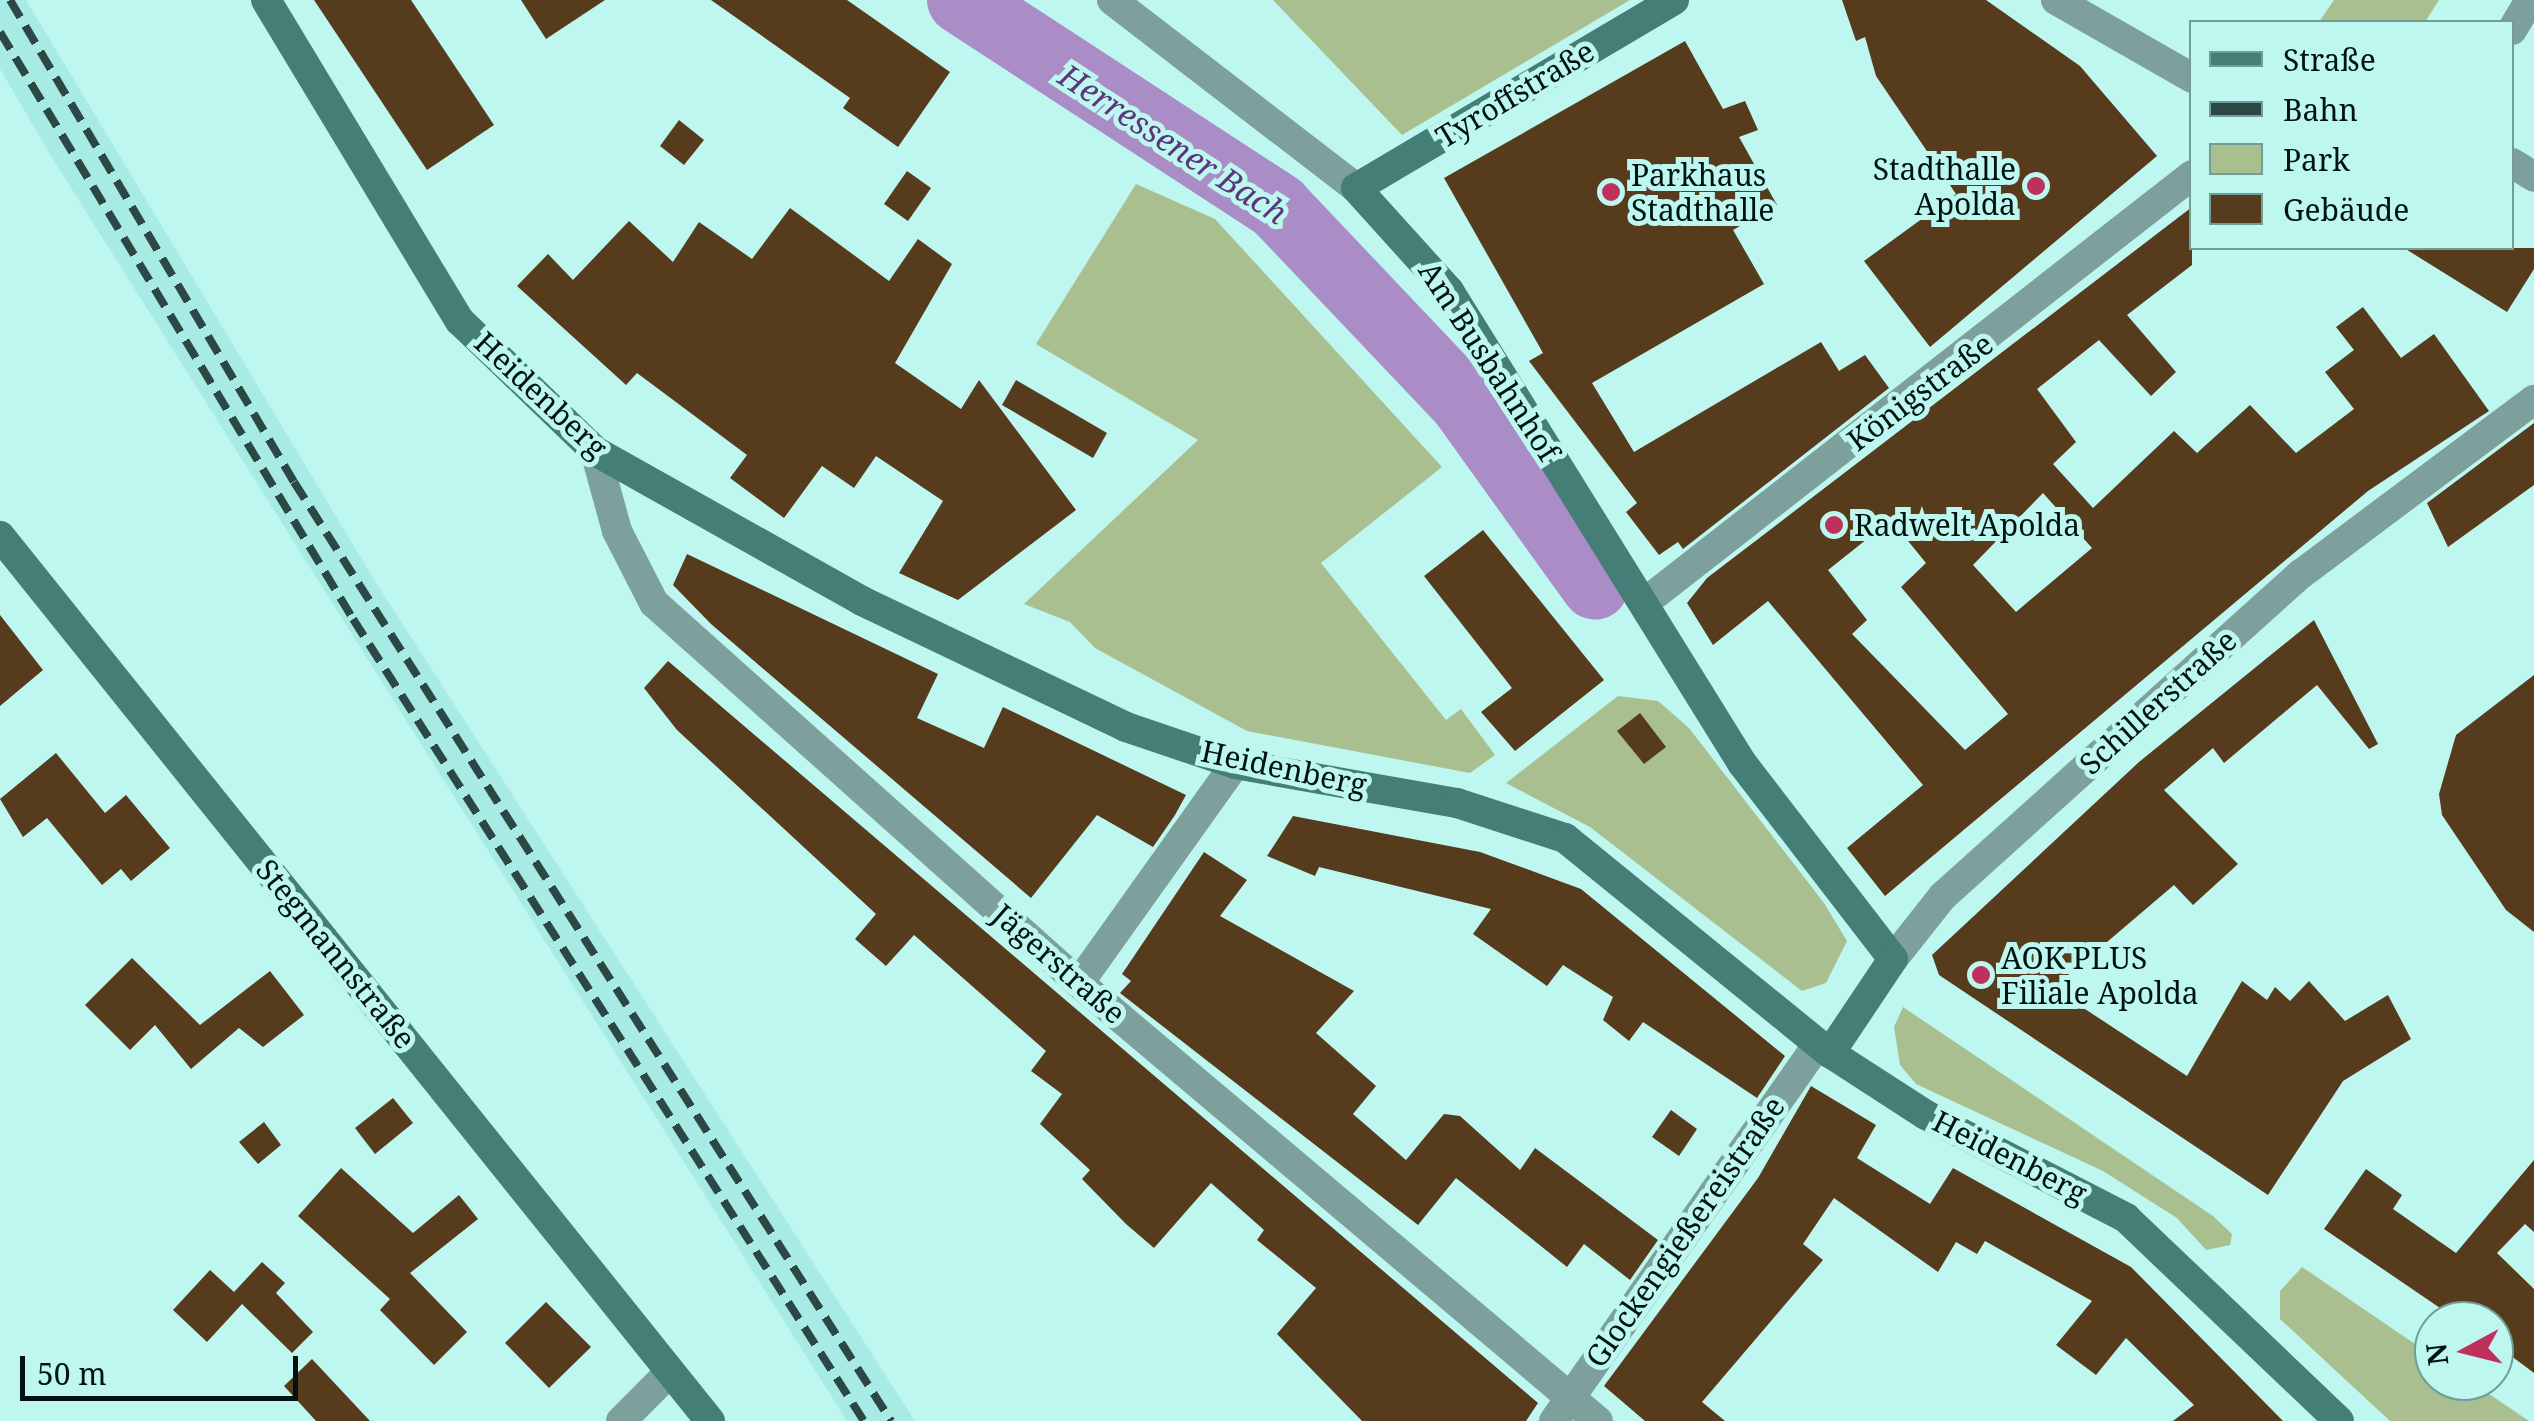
<!DOCTYPE html>
<html>
<head>
<meta charset="utf-8">
<style>
  body { margin:0 }
  #map { position:relative; width:2534px; height:1421px; overflow:hidden; background:#bdf7f0; font-family:"Noto Serif",serif }
  div>[style] { position:absolute }
  .built>* { inset:0; background:#a8ebe4 }
  .green>* { inset:0; background:#aabf8f }
  .river>* { height:68px; margin:-34px; padding:0 34px; transform-origin:34px; border-radius:34px; background:#aa8dc6 }
  .building>* { inset:0; background:#563b1c }
  .street>* { height:30px; margin:-15px; padding:0 15px; transform-origin:15px; border-radius:15px; background:#7da09c }
  .secondary>* { height:30px; margin:-15px; padding:0 15px; transform-origin:15px; border-radius:15px; background:#457d77 }
  .rail>* { height:8px; margin-top:-4px; transform-origin:0; background:repeating-linear-gradient(90deg,#2c4845 0 20px,transparent 0 30px) }
  .dots>* { width:28px; height:28px; translate:-50% -50%; box-sizing:border-box; border:5px solid #bdf7f0; border-radius:50% }
  span { translate:-50% -50%; white-space:nowrap; text-align:center; line-height:1.15; -webkit-text-stroke:10px #bdf7f0; paint-order:stroke }
  .street-label { font-size:30px; color:#001311 }
  .poi-label { font-size:30px; color:#001311 }
  .right { translate:-100% -50%; text-align:right }
  .left { translate:0 -50%; text-align:left }
  .water-label { font-size:32px; color:#5c367c; font-style:italic }
  .legend { position:absolute; left:2189px; top:20px; width:325px; height:230px; box-sizing:border-box; background:#bdf7f0; border:2px solid #719c97; margin:0; padding:12px 18px; list-style:none; font-size:30px; color:#001311 }
  .legend li { display:flex; align-items:center; gap:20px; height:50px }
  .legend b { width:50px; border:2px solid #719c97 }
  .north { position:absolute; left:2414px; top:1301px; width:100px; height:100px; box-sizing:border-box; background:#bdf7f0; border:2px solid #719c97; border-radius:50%; rotate:263deg; font-size:28px; font-weight:700; line-height:40px; text-align:center; color:#001311 }
  .north::after { content:''; display:block; margin:auto; width:35px; height:45px; background:#bf315d; clip-path:polygon(50% 0,100% 100%,50% 72%,0 100%) }
  .scale { position:absolute; left:20px; top:1356px; width:278px; height:45px; box-sizing:border-box; border:5px solid #001311; border-top:0; padding-left:12px; font-size:30px; line-height:35px; white-space:nowrap; color:#001311; -webkit-text-stroke:8px #bdf7f0; paint-order:stroke }
</style>
</head>
<body>
<div id="map">
  <div class="built">
    <div style="clip-path:polygon(0 0,26px 0,373px 578px,915px 1421px,847px 1421px,51px 156px,0 69px)"></div>
  </div>
  <div class="green">
    <div style="clip-path:polygon(1273px 0,1630px 0,1402px 135px)"></div>
    <div style="clip-path:polygon(2334px 0,2439px 0,2425px 22px,2319px 22px)"></div>
    <div style="clip-path:polygon(1136px 184px,1215px 219px,1442px 467px,1321px 563px,1446px 720px,1461px 709px,1495px 755px,1470px 773px,1247px 731px,1095px 648px,1070px 622px,1024px 604px,1198px 440px,1036px 344px)"></div>
    <div style="clip-path:polygon(1618px 696px,1658px 701px,1689px 728px,1824px 903px,1847px 941px,1826px 983px,1802px 991px,1590px 827px,1506px 783px)"></div>
    <div style="clip-path:polygon(1903px 1007px,2213px 1216px,2232px 1234px,2230px 1245px,2206px 1250px,2177px 1218px,2103px 1171px,1916px 1084px,1900px 1065px,1894px 1027px)"></div>
    <div style="clip-path:polygon(2302px 1267px,2434px 1357px,2434px 1381px,2470px 1381px,2529px 1421px,2390px 1421px,2280px 1319px,2280px 1291px)"></div>
  </div>
  <div class="river">
    <div style="left:961px;top:0;width:379px;rotate:33.1deg"></div>
    <div style="left:1278px;top:207px;width:269px;rotate:46.5deg"></div>
    <div style="left:1463px;top:402px;width:226px;rotate:54.3deg"></div>
  </div>
  <div class="building">
    <div style="clip-path:polygon(314px 0,411px 0,494px 125px,427px 170px)"></div>
    <div style="clip-path:polygon(521px 0,605px 0,546px 39px)"></div>
    <div style="clip-path:polygon(711px 0,847px 0,950px 72px,898px 147px,843px 108px,850px 98px)"></div>
    <div style="clip-path:polygon(1842px 0,1986px 0,2080px 66px,2157px 156px,1930px 347px,1864px 261px,1956px 194px,1876px 76px,1865px 37px,1856px 41px)"></div>
    <div style="clip-path:polygon(1685px 41px,1723px 109px,1745px 101px,1758px 130px,1739px 137px,1777px 205px,1733px 230px,1764px 284px,1592px 383px,1634px 452px,1821px 342px,1839px 371px,1865px 355px,1889px 388px,1683px 549px,1678px 542px,1659px 555px,1626px 512px,1637px 503px,1529px 361px,1543px 353px,1444px 178px)"></div>
    <div style="clip-path:polygon(679px 120px,704px 140px,684px 165px,660px 146px)"></div>
    <div style="clip-path:polygon(907px 171px,931px 188px,908px 221px,884px 204px)"></div>
    <div style="clip-path:polygon(evenodd,2192px 207px,2192px 265px,2127px 315px,2176px 372px,2151px 396px,2099px 340px,2037px 389px,2076px 442px,2053px 464px,2093px 508px,2174px 431px,2197px 453px,2250px 405px,2296px 453px,2354px 409px,2325px 372px,2354px 350px,2336px 327px,2363px 307px,2401px 358px,2434px 334px,2489px 411px,2368px 491px,1885px 896px,1847px 848px,1923px 785px,1768px 601px,1713px 645px,1687px 603px,1707px 578px,2192px 207px,2043px 493px,2092px 548px,2016px 612px,1973px 565px,2043px 493px,2192px 207px,1891px 520px,1926px 563px,1901px 587px,2008px 714px,1965px 750px,1852px 634px,1867px 620px,1828px 570px,1891px 520px)"></div>
    <div style="clip-path:polygon(790px 208px,889px 281px,918px 239px,952px 264px,895px 363px,961px 409px,979px 380px,1076px 510px,958px 600px,899px 573px,943px 501px,876px 456px,854px 488px,822px 466px,784px 518px,730px 478px,747px 455px,637px 373px,626px 385px,517px 286px,548px 254px,573px 280px,629px 221px,673px 262px,699px 222px,752px 259px)"></div>
    <div style="clip-path:polygon(2404px 248px,2534px 248px,2534px 269px,2507px 312px)"></div>
    <div style="clip-path:polygon(1016px 380px,1107px 433px,1093px 458px,1002px 405px)"></div>
    <div style="clip-path:polygon(2534px 423px,2534px 485px,2448px 547px,2427px 503px)"></div>
    <div style="clip-path:polygon(1483px 530px,1604px 680px,1515px 751px,1481px 712px,1512px 688px,1424px 576px)"></div>
    <div style="clip-path:polygon(687px 554px,938px 674px,917px 718px,984px 748px,1003px 707px,1186px 795px,1175px 815px,1153px 847px,1097px 815px,1031px 898px,711px 624px,673px 585px)"></div>
    <div style="clip-path:polygon(0 615px,43px 670px,0 706px)"></div>
    <div style="clip-path:polygon(2314px 620px,2378px 744px,2369px 749px,2317px 685px,2224px 763px,2213px 748px,2164px 790px,2238px 864px,2193px 905px,2174px 885px,2053px 988px,2187px 1076px,2242px 981px,2267px 1000px,2275px 987px,2290px 1001px,2309px 981px,2345px 1021px,2388px 995px,2411px 1039px,2343px 1081px,2268px 1195px,1939px 975px,1932px 955px,2139px 762px)"></div>
    <div style="clip-path:polygon(668px 661px,1538px 1403px,1526px 1421px,1362px 1421px,1277px 1334px,1316px 1288px,1257px 1240px,1264px 1230px,1211px 1183px,1154px 1248px,1126px 1224px,1082px 1179px,1090px 1170px,1040px 1124px,1062px 1094px,1031px 1071px,1046px 1051px,914px 935px,886px 966px,855px 939px,876px 914px,677px 730px,644px 688px)"></div>
    <div style="clip-path:polygon(2534px 675px,2534px 932px,2506px 910px,2442px 815px,2439px 794px,2456px 735px)"></div>
    <div style="clip-path:polygon(1640px 713px,1666px 747px,1644px 764px,1617px 731px)"></div>
    <div style="clip-path:polygon(56px 753px,105px 813px,126px 795px,170px 848px,131px 881px,121px 869px,102px 885px,47px 818px,23px 837px,0 799px)"></div>
    <div style="clip-path:polygon(1293px 816px,1480px 852px,1581px 889px,1785px 1056px,1757px 1098px,1643px 1022px,1629px 1041px,1603px 1020px,1613px 997px,1563px 965px,1547px 986px,1473px 934px,1491px 909px,1319px 867px,1315px 876px,1267px 856px)"></div>
    <div style="clip-path:polygon(1204px 852px,1247px 880px,1220px 916px,1354px 991px,1316px 1033px,1376px 1086px,1353px 1114px,1406px 1160px,1444px 1114px,1460px 1116px,1520px 1170px,1535px 1148px,1658px 1240px,1630px 1280px,1584px 1244px,1567px 1267px,1456px 1178px,1418px 1225px,1120px 993px,1131px 981px,1122px 974px)"></div>
    <div style="clip-path:polygon(132px 958px,200px 1025px,270px 971px,304px 1015px,263px 1047px,239px 1028px,191px 1069px,155px 1025px,130px 1050px,85px 1005px)"></div>
    <div style="clip-path:polygon(1811px 1086px,1876px 1125px,1857px 1158px,1930px 1204px,1953px 1168px,2131px 1267px,2283px 1421px,2173px 1421px,2194px 1405px,2126px 1338px,2096px 1375px,2056px 1345px,2092px 1301px,1985px 1241px,1977px 1254px,1956px 1242px,1938px 1272px,1834px 1198px,1803px 1244px,1823px 1260px,1702px 1402px,1725px 1421px,1645px 1421px,1604px 1386px,1758px 1178px)"></div>
    <div style="clip-path:polygon(393px 1098px,413px 1123px,375px 1154px,355px 1128px)"></div>
    <div style="clip-path:polygon(1671px 1110px,1697px 1129px,1679px 1156px,1652px 1137px)"></div>
    <div style="clip-path:polygon(264px 1122px,281px 1145px,258px 1164px,239px 1142px)"></div>
    <div style="clip-path:polygon(2534px 1160px,2534px 1232px,2525px 1224px,2497px 1253px,2534px 1289px,2534px 1373px,2494px 1343px,2494px 1321px,2472px 1321px,2452px 1302px,2443px 1310px,2324px 1229px,2366px 1169px,2402px 1195px,2393px 1209px,2456px 1253px)"></div>
    <div style="clip-path:polygon(341px 1168px,413px 1233px,459px 1195px,478px 1219px,410px 1273px,467px 1332px,434px 1365px,380px 1310px,390px 1299px,298px 1216px)"></div>
    <div style="clip-path:polygon(262px 1262px,285px 1283px,276px 1293px,313px 1332px,292px 1353px,242px 1304px,207px 1342px,173px 1310px,210px 1270px,234px 1292px)"></div>
    <div style="clip-path:polygon(546px 1302px,591px 1347px,549px 1388px,505px 1343px)"></div>
    <div style="clip-path:polygon(312px 1359px,370px 1421px,316px 1421px,284px 1386px)"></div>
  </div>
  <div class="street">
    <div style="left:1112px;top:0;width:308px;rotate:37.6deg"></div>
    <div style="left:2056px;top:0;width:157px;rotate:29.8deg"></div>
    <div style="left:2512px;top:30px;width:35px;rotate:-59deg"></div>
    <div style="left:2512px;top:163px;width:26px;rotate:32deg"></div>
    <div style="left:595px;top:451px;width:83px;rotate:74.6deg"></div>
    <div style="left:617px;top:531px;width:81px;rotate:62.8deg"></div>
    <div style="left:654px;top:603px;width:570px;rotate:41.8deg"></div>
    <div style="left:1079px;top:983px;width:679px;rotate:40.16deg"></div>
    <div style="left:1644px;top:603px;width:695px;rotate:-37.99deg"></div>
    <div style="left:1893px;top:959px;width:80px;rotate:-51.6deg"></div>
    <div style="left:1943px;top:896px;width:482px;rotate:-42deg"></div>
    <div style="left:2301px;top:574px;width:291px;rotate:-36.8deg"></div>
    <div style="left:1079px;top:983px;width:269px;rotate:-54.5deg"></div>
    <div style="left:621px;top:1421px;width:69px;rotate:-45deg"></div>
    <div style="left:1554px;top:1421px;width:460px;rotate:-55deg"></div>
  </div>
  <div class="secondary">
    <div style="left:266px;top:0;width:375px;rotate:58.9deg"></div>
    <div style="left:460px;top:321px;width:187px;rotate:43.9deg"></div>
    <div style="left:595px;top:451px;width:306px;rotate:29.3deg"></div>
    <div style="left:862px;top:601px;width:293px;rotate:25.5deg"></div>
    <div style="left:1126px;top:727px;width:115px;rotate:18.7deg"></div>
    <div style="left:1235px;top:764px;width:225px;rotate:10deg"></div>
    <div style="left:1457px;top:803px;width:114px;rotate:18deg"></div>
    <div style="left:1565px;top:838px;width:341px;rotate:39.1deg"></div>
    <div style="left:1830px;top:1053px;width:114px;rotate:32.9deg"></div>
    <div style="left:1926px;top:1115px;width:225px;rotate:27.2deg"></div>
    <div style="left:2126px;top:1218px;width:294px;rotate:43.6deg"></div>
    <div style="left:1674px;top:0;width:369px;rotate:149.4deg"></div>
    <div style="left:1356px;top:188px;width:139px;rotate:47.9deg"></div>
    <div style="left:1449px;top:291px;width:556px;rotate:58.17deg"></div>
    <div style="left:1742px;top:763px;width:247px;rotate:52.4deg"></div>
    <div style="left:1893px;top:959px;width:113px;rotate:123.8deg"></div>
    <div style="left:0;top:536px;width:1135px;rotate:51.26deg"></div>
  </div>
  <div class="rail">
    <div style="left:10px;top:0;width:559px;rotate:59.49deg"></div>
    <div style="left:294px;top:482px;width:1113px;rotate:57.55deg"></div>
    <div style="left:0;top:32px;width:685px;rotate:58.98deg"></div>
    <div style="left:353px;top:619px;width:951px;rotate:57.5deg"></div>
  </div>
  <div class="dots">
    <div style="left:2036px;top:186px;background:#bf315d"></div>
    <div style="left:1611px;top:192px;background:#bf315d"></div>
    <div style="left:1834px;top:525px;background:#bf315d"></div>
    <div style="left:1981px;top:975px;background:#bf315d"></div>
  </div>
  <div class="street-label">
    <span style="left:1515px;top:94px;rotate:-31deg">Tyroffstraße</span>
    <span style="left:1489px;top:361px;rotate:57deg">Am Busbahnhof</span>
    <span style="left:1920px;top:392px;rotate:-37deg">Königstraße</span>
    <span style="left:541px;top:395px;rotate:43deg">Heidenberg</span>
    <span style="left:2158px;top:702px;rotate:-42deg">Schillerstraße</span>
    <span style="left:1284px;top:768px;rotate:12deg">Heidenberg</span>
    <span style="left:336px;top:954px;rotate:51deg">Stegmannstraße</span>
    <span style="left:1059px;top:964px;rotate:41deg">Jägerstraße</span>
    <span style="left:2010px;top:1157px;rotate:27deg">Heidenberg</span>
    <span style="left:1685px;top:1232px;rotate:-55deg">Glockengießereistraße</span>
  </div>
  <div class="poi-label">
    <span class="right" style="left:2016px;top:186px">Stadthalle<br>Apolda</span>
    <span class="left" style="left:1631px;top:192px">Parkhaus<br>Stadthalle</span>
    <span class="left" style="left:1854px;top:525px">Radwelt Apolda</span>
    <span class="left" style="left:2001px;top:975px">AOK PLUS<br>Filiale Apolda</span>
  </div>
  <div class="water-label">
    <span style="left:1173px;top:144px;rotate:33deg">Herressener Bach</span>
  </div>
  <ul class="legend">
  <li><b style="height:12px;background:#457d77"></b>Straße</li>
  <li><b style="height:12px;background:#2c4845"></b>Bahn</li>
  <li><b style="height:28px;background:#aabf8f"></b>Park</li>
  <li><b style="height:28px;background:#563b1c"></b>Gebäude</li>
  </ul>
  <div class="north">N</div>
  <div class="scale">50 m</div>
</div>
</body>
</html>
